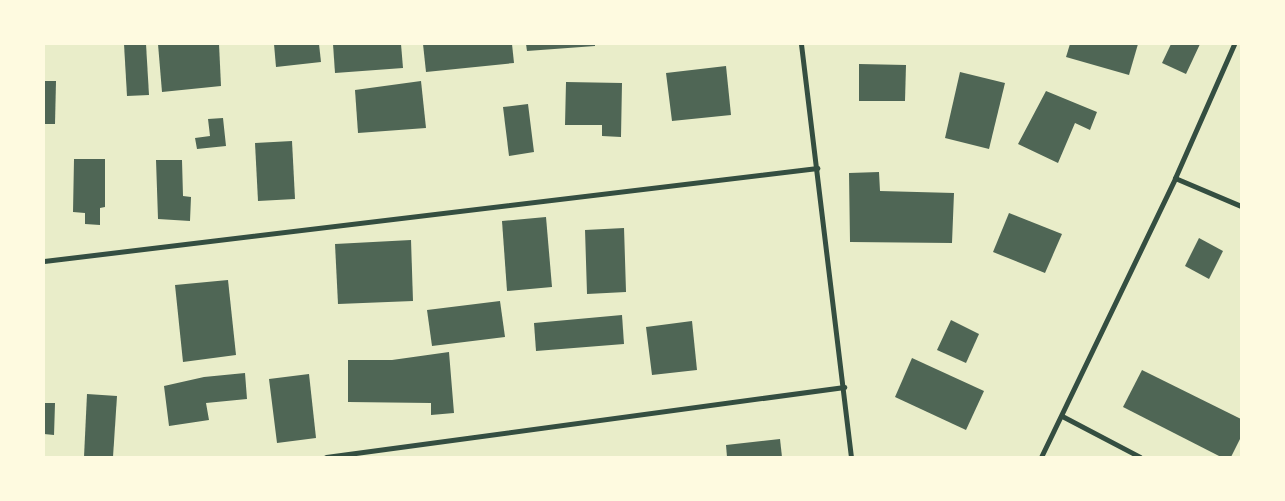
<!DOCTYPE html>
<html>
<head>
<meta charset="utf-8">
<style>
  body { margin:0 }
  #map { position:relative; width:1285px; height:501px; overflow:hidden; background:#e9edc9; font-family:"Fira Sans",sans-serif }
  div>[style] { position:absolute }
  .building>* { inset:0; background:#4f6655 }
  .minor>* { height:5px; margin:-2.5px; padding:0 2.5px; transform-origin:2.5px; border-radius:2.5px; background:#344e41 }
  span { translate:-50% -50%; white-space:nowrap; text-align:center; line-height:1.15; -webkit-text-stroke:4.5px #fefae0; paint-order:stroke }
  .frame { position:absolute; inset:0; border:45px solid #fefae0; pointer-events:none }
</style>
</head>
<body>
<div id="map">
  <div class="building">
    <div style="clip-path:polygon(124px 44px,146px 44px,149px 95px,127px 96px)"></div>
    <div style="clip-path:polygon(158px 44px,219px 44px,221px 86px,162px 92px)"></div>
    <div style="clip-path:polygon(274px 44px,319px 44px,321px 62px,276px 67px)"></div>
    <div style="clip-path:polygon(333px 44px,401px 44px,403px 68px,335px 73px)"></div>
    <div style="clip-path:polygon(423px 44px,512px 44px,514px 63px,426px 72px)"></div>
    <div style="clip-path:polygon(526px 44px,595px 44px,595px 46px,527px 51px)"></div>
    <div style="clip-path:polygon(1070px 44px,1138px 44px,1129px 75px,1066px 57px)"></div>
    <div style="clip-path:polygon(1171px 44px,1200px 44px,1186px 74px,1162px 63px)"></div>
    <div style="clip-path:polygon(859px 64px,906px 65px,905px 101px,859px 101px)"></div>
    <div style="clip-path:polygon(726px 66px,731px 115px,672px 121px,666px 73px)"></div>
    <div style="clip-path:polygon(960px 72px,1005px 83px,989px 149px,945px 138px)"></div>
    <div style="clip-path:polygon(44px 81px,56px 81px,55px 124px,44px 124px)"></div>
    <div style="clip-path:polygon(421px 81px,426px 128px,358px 133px,355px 90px)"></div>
    <div style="clip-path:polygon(566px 82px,622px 83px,621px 137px,602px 136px,602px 125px,565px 125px)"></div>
    <div style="clip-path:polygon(1046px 91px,1097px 112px,1090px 130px,1075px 123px,1058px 163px,1018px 144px)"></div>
    <div style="clip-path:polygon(528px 104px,534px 152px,509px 156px,503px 107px)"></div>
    <div style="clip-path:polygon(223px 118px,226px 146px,197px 149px,195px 138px,210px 136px,208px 119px)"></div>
    <div style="clip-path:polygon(292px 141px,295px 199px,258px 201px,255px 143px)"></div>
    <div style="clip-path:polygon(74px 159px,105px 159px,105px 207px,100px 208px,100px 225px,85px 224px,85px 213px,73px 212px)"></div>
    <div style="clip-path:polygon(156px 160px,182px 160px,183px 196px,191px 197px,190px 221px,158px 219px)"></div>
    <div style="clip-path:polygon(879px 172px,880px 191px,954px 193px,952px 243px,850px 242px,849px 173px)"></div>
    <div style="clip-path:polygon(1009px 213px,1062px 234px,1045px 273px,993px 252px)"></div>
    <div style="clip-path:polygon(546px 217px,552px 287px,507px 291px,502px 221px)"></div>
    <div style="clip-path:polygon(624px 228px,626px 292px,587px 294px,585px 230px)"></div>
    <div style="clip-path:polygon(1199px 238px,1223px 251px,1209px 279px,1185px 266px)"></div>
    <div style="clip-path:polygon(411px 240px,413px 301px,338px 304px,335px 244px)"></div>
    <div style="clip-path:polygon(228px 280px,236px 355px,183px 362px,175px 285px)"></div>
    <div style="clip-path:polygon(500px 301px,505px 337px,432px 346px,427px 310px)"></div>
    <div style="clip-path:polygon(622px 315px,624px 344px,536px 351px,534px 323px)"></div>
    <div style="clip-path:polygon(951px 320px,979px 334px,966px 363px,937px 350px)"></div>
    <div style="clip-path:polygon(692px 321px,697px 370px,652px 375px,646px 327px)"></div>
    <div style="clip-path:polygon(449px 352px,454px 413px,431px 415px,431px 403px,348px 402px,348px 360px,392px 360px)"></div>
    <div style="clip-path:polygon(912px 358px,984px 391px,966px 430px,895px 397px)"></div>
    <div style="clip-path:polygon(1142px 370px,1241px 419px,1241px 437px,1231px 457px,1221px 457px,1123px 407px)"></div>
    <div style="clip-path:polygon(245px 373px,247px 399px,206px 403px,209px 420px,169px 426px,164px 386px,204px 377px)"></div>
    <div style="clip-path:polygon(309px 374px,316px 438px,277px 443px,269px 379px)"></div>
    <div style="clip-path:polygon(87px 394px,117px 396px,113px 457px,84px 457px)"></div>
    <div style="clip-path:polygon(44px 403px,55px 403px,54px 435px,44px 434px)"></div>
    <div style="clip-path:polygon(780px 439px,782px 457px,727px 457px,726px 445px)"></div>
  </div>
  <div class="minor">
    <div style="left:801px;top:44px;width:416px;rotate:83.1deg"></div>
    <div style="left:1175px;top:178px;width:72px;rotate:23deg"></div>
    <div style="left:44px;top:261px;width:779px;rotate:-6.86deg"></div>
    <div style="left:1062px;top:416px;width:88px;rotate:27.7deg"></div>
    <div style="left:326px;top:457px;width:523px;rotate:-7.7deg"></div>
    <div style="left:1041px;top:457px;width:310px;rotate:-64.3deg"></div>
    <div style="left:1175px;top:178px;width:146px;rotate:-66.2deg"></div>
  </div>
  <div class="frame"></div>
</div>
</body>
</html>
